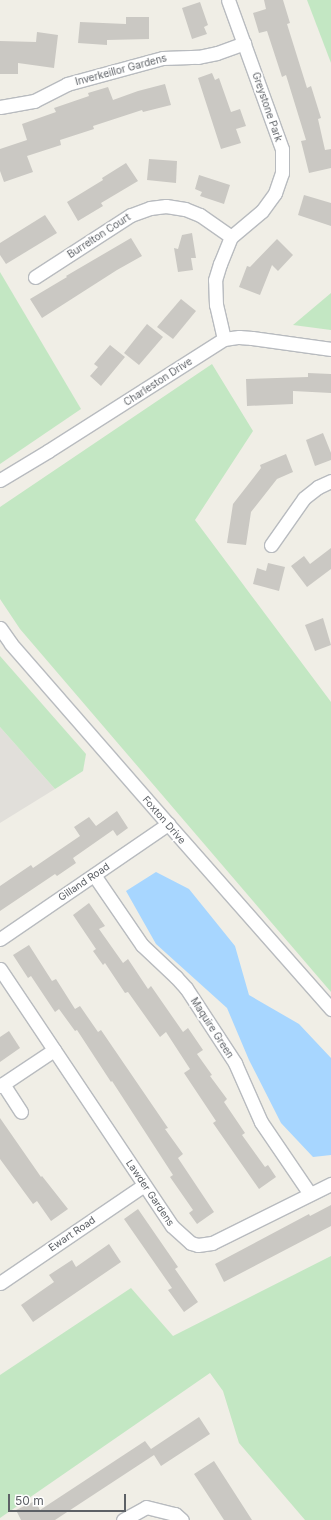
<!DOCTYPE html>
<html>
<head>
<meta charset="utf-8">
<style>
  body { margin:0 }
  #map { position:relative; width:331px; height:1520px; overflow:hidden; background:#f0eee6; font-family:Inter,sans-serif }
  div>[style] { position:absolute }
  .industrial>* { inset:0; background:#e1dfda }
  .green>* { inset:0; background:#c3e7c3 }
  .water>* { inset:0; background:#a7d6ff }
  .building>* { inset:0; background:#cac8c3 }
  .roads { filter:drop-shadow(1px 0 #b8bbbf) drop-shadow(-1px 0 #b8bbbf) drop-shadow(0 1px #b8bbbf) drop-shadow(0 -1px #b8bbbf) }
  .minor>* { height:13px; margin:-6.5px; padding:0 6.5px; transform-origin:6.5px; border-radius:6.5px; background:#fff }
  span { translate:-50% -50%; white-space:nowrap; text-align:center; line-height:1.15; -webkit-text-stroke:3.5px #fff; paint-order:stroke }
  .street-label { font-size:10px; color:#5d6166 }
  .scale { position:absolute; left:8px; top:1494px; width:118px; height:18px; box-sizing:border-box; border:2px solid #5d6166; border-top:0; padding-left:5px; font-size:12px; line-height:14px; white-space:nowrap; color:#5d6166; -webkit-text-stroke:3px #fff; paint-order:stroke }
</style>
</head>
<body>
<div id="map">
  <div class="industrial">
    <div style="clip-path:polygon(0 727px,55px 789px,0 823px)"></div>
  </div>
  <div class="green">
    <div style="clip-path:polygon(307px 0,331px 0,331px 63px)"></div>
    <div style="clip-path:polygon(0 272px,81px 409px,0 464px)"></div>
    <div style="clip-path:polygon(331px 293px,331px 330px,293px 325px)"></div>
    <div style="clip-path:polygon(212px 364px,253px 431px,195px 520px,331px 702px,331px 992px,20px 629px,0 599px,0 507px)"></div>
    <div style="clip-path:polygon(0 656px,86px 754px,83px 771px,55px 789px,0 727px)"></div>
    <div style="clip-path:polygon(331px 1256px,331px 1520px,305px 1520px,239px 1443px,223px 1391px,210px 1373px,0 1518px,0 1375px,131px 1288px,173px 1336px)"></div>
  </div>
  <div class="water">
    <div style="clip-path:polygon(156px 872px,189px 889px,235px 946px,249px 995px,299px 1024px,331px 1058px,331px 1155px,313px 1157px,281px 1123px,249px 1060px,227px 1008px,156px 944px,126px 891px)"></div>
  </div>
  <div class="building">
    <div style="clip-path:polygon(264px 0,283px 0,290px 23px,287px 24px,307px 88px,311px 86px,321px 118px,318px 119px,325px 150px,331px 149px,331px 168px,309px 173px,301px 141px,306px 140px,286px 75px,282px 77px,267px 31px,259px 33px,253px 13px,266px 9px)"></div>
    <div style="clip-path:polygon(200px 2px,208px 25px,204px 27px,207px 34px,192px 39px,182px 8px)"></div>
    <div style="clip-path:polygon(126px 17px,149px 17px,149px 39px,107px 40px,107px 45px,78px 43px,80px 22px,126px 24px)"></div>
    <div style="clip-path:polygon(37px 32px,58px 35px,54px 68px,18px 63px,18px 74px,0 74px,0 41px,36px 42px)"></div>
    <div style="clip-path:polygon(212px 73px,215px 80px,219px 78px,231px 112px,240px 109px,246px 126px,236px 129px,241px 143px,221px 149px,198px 78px)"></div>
    <div style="clip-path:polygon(165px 84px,171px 105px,143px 112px,142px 110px,93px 126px,94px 129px,60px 140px,61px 145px,27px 156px,33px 172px,4px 182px,0 171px,0 149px,27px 140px,22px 124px,56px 112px,54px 108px,89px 96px,88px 93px,108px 87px,113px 100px,138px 91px)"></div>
    <div style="clip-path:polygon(149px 159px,177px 161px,176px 183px,147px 180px)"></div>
    <div style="clip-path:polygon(126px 163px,138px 181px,101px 203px,103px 206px,78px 221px,67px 202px,103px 180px,102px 178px)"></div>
    <div style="clip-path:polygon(199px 175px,230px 185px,224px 204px,200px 196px,202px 192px,195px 189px)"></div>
    <div style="clip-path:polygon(304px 195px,331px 203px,331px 226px,298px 215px)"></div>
    <div style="clip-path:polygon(45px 215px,57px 233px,6px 264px,0 255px,0 243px)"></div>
    <div style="clip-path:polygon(192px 233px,196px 258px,191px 258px,193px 270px,178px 272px,174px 248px,178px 249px,182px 235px)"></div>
    <div style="clip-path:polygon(131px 238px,142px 256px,117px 270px,42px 318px,30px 299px,67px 277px,66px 276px)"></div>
    <div style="clip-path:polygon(277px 239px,293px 255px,278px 271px,272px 265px,260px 295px,239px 287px,247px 266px,250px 267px)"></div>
    <div style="clip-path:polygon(181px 299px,196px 311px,173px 339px,157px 327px)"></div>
    <div style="clip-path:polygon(147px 324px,163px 337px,139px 365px,124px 353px)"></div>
    <div style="clip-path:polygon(110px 345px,125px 357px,101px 386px,90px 376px,98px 367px,94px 364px)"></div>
    <div style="clip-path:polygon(308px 373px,331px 374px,331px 393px,293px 391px,293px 404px,247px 406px,246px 379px,308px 377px)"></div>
    <div style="clip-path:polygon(323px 433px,331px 453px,331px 460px,315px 466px,306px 440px)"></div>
    <div style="clip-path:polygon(286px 454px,293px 472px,277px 479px,251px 512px,246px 545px,227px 543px,233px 504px,261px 468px,260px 465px)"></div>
    <div style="clip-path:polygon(331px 548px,331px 569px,307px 587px,291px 566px,304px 556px,310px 564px)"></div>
    <div style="clip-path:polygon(268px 563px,285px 567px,279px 591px,253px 584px,257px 568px,266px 571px)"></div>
    <div style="clip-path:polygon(323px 618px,331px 645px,315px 651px,305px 625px)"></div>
    <div style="clip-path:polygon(117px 811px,128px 828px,117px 836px,113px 830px,73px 858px,76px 863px,57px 876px,55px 874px,0 911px,0 886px,31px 865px,33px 868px,80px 836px,74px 827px,89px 817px,96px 826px)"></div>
    <div style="clip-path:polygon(89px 903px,105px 926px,99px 929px,123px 963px,128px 959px,148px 989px,151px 986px,183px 1032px,188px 1028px,203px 1050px,197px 1054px,212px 1075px,210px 1076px,227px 1099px,224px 1102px,245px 1133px,242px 1135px,265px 1167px,268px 1165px,276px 1177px,259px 1189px,213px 1123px,216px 1121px,184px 1073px,190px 1069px,166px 1032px,160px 1037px,128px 992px,125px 993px,105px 963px,103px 965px,93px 951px,96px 949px,73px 915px)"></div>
    <div style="clip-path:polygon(29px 945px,52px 981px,56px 979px,75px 1009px,80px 1006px,98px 1032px,101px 1030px,168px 1128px,165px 1129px,183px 1154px,178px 1158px,214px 1212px,197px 1224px,189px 1213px,193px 1210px,170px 1177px,173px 1175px,112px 1081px,111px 1082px,77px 1030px,75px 1031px,59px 1009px,55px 1012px,31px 976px,28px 978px,13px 955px)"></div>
    <div style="clip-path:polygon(9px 1031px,20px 1048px,0 1062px,0 1037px)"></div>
    <div style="clip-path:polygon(0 1118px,41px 1177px,42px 1176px,68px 1209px,51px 1221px,37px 1201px,33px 1204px,0 1159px)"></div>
    <div style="clip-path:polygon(331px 1205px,331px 1226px,224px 1282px,215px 1264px,309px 1214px,310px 1216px)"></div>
    <div style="clip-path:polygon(138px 1209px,178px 1267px,175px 1269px,198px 1302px,184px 1312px,168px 1290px,172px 1288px,124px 1219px)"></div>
    <div style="clip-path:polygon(109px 1244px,121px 1262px,33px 1322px,21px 1305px,54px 1282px,49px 1275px,72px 1260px,76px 1267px)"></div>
    <div style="clip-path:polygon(199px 1417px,210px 1434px,161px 1466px,154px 1455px,55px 1520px,21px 1520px,16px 1510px,35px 1501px,40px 1510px,145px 1441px,151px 1449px)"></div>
    <div style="clip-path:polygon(214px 1461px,252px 1520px,224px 1520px,200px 1483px,194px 1474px)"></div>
  </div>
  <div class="roads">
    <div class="minor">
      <div style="left:0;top:107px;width:35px;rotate:-10deg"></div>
      <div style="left:34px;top:101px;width:37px;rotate:-27deg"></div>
      <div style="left:67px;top:84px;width:99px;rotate:-15.2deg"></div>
      <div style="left:163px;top:58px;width:35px;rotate:-2deg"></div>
      <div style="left:198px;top:57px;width:19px;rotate:-12deg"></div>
      <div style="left:217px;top:53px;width:29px;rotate:-20deg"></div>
      <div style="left:35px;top:277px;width:114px;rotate:-32.9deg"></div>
      <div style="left:131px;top:215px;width:20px;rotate:-20deg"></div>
      <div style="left:150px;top:208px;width:16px;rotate:-7deg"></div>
      <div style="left:166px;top:206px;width:19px;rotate:9deg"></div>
      <div style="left:185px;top:209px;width:16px;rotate:22deg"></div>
      <div style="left:200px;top:215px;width:38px;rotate:35deg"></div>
      <div style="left:224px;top:339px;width:35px;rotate:-103deg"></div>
      <div style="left:216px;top:305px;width:25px;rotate:-92deg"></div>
      <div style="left:215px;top:280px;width:17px;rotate:-73deg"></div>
      <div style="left:220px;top:264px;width:29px;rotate:-68deg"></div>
      <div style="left:231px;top:237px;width:40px;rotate:-40deg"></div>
      <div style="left:262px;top:211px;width:22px;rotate:-54deg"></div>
      <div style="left:275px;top:193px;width:21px;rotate:-71deg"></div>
      <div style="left:282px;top:173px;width:24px;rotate:-90deg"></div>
      <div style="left:282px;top:149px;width:158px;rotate:-109.9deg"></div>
      <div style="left:0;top:480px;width:56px;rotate:-31.1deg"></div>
      <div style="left:48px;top:451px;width:209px;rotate:-32.5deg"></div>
      <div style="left:224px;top:339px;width:15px;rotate:-8deg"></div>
      <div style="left:239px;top:337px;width:13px;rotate:4deg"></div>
      <div style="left:252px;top:338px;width:80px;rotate:7.9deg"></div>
      <div style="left:271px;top:545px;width:57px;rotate:-54.9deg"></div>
      <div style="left:304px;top:498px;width:18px;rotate:-38deg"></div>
      <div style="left:318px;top:487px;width:14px;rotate:-25deg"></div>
      <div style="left:0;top:628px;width:19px;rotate:55deg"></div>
      <div style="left:11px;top:644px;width:239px;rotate:48.9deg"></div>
      <div style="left:168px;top:824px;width:247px;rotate:48.6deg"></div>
      <div style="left:94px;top:875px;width:85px;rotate:55.6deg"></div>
      <div style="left:142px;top:945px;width:47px;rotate:43.3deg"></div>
      <div style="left:176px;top:977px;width:15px;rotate:48deg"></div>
      <div style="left:186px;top:988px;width:90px;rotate:56.8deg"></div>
      <div style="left:235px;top:1063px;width:64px;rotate:66.2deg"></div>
      <div style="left:261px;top:1122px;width:87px;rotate:55.8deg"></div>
      <div style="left:0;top:939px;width:204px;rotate:-34.4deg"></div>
      <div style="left:0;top:969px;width:309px;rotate:56.2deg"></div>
      <div style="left:172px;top:1226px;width:25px;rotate:42deg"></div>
      <div style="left:191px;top:1243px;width:7px;rotate:16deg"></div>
      <div style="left:198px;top:1245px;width:14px;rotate:-8deg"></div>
      <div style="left:212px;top:1243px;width:133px;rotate:-26.4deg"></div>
      <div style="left:3px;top:1084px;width:33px;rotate:57deg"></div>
      <div style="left:0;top:1086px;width:65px;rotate:-33.7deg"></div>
      <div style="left:0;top:1283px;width:174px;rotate:-34.2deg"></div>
      <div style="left:123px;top:1520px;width:26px;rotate:-29deg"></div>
      <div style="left:146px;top:1507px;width:30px;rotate:14deg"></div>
      <div style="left:175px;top:1514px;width:9px;rotate:41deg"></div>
    </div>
  </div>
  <div class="street-label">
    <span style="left:121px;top:70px;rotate:-15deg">Inverkeillor Gardens</span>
    <span style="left:267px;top:107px;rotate:71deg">Greystone Park</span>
    <span style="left:99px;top:236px;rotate:-33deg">Burrelton Court</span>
    <span style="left:158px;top:382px;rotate:-33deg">Charleston Drive</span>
    <span style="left:164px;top:820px;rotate:49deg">Foxton Drive</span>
    <span style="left:84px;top:882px;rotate:-34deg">Gilland Road</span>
    <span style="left:212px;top:1028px;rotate:57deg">Maquire Green</span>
    <span style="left:150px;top:1193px;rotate:56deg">Lawder Gardens</span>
    <span style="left:72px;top:1234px;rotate:-34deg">Ewart Road</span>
  </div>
  <div class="scale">50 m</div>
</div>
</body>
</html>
